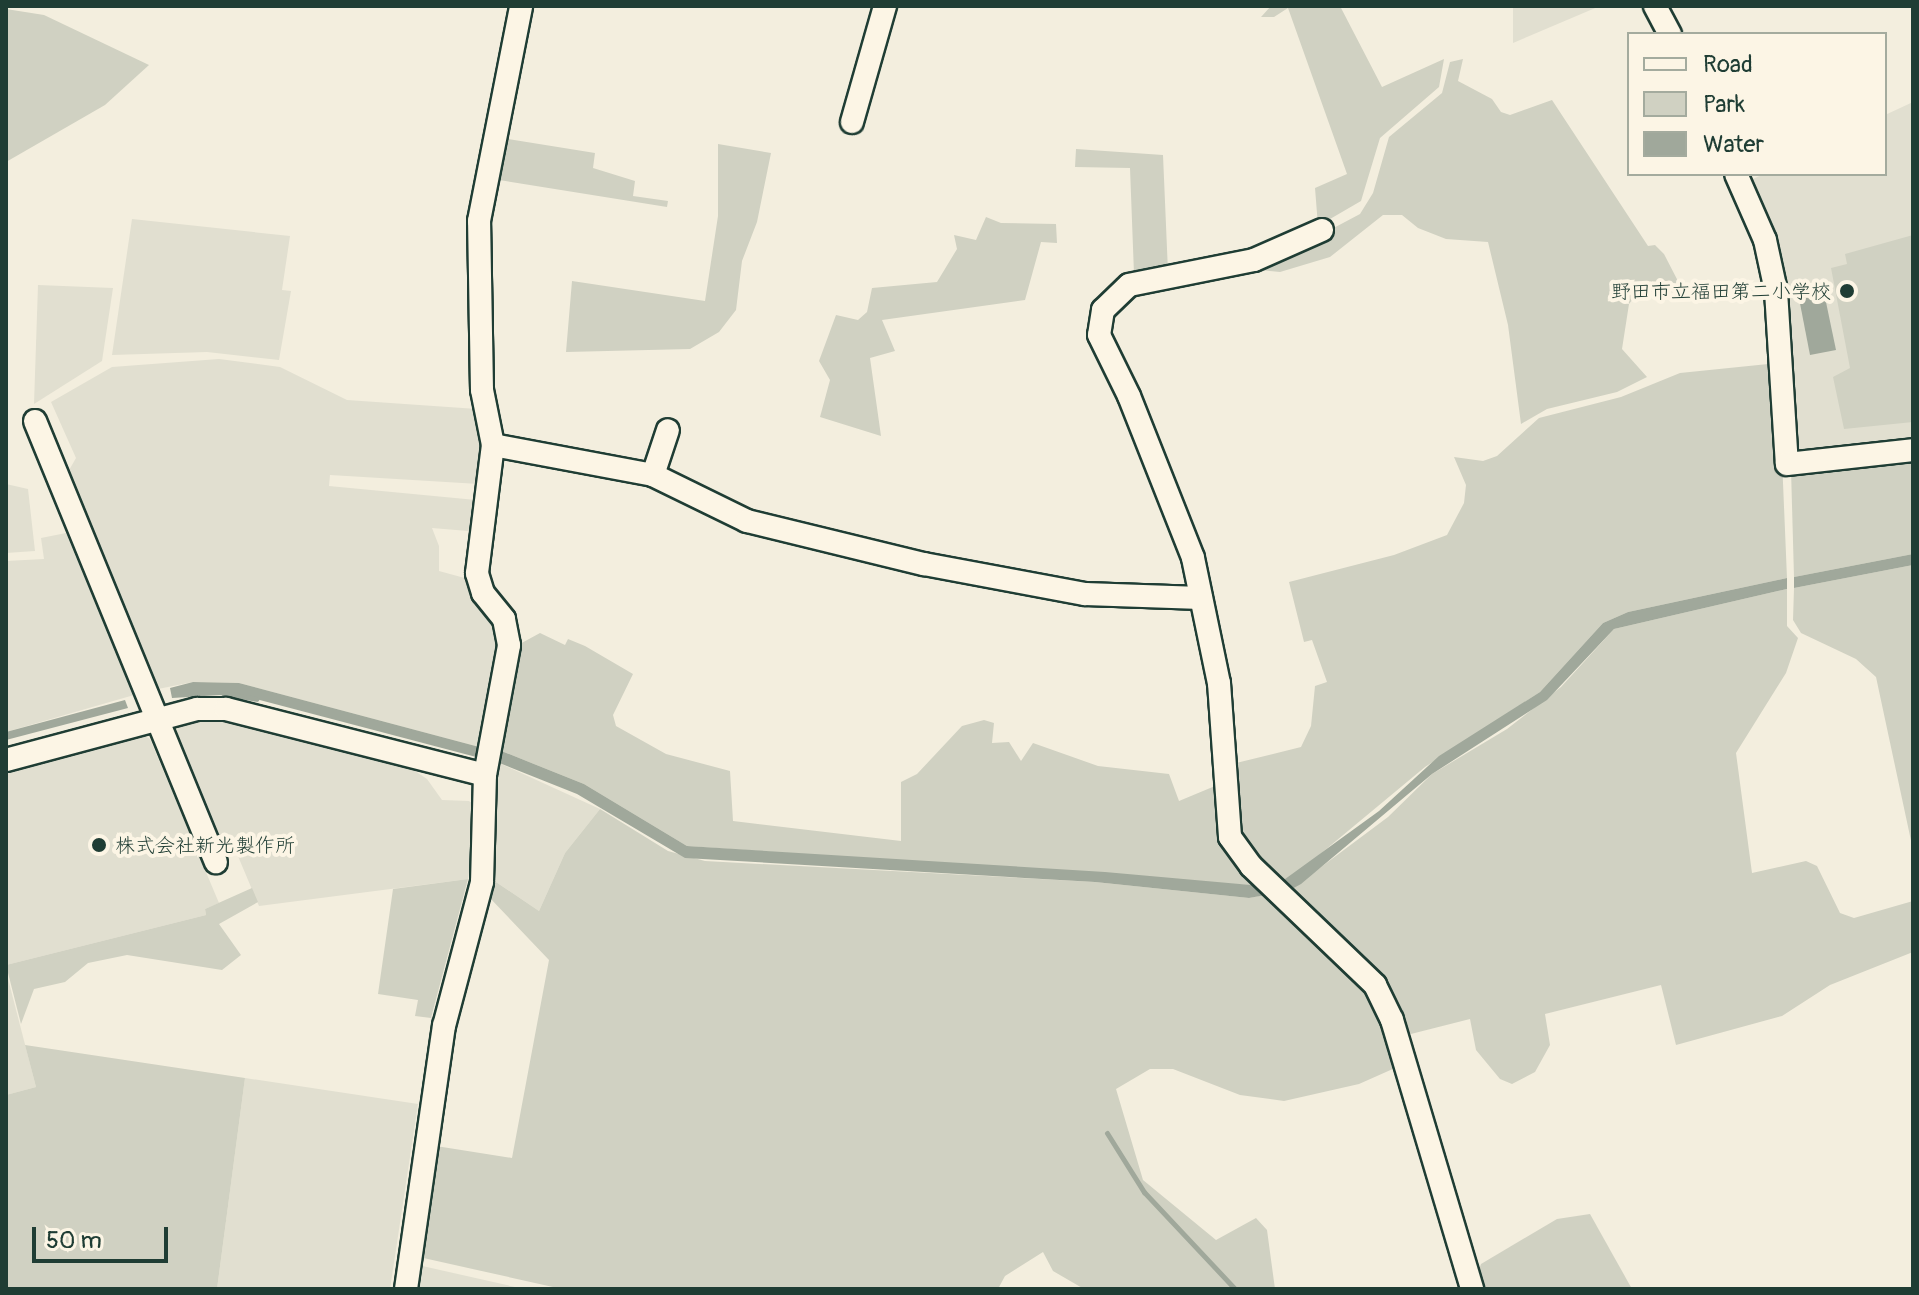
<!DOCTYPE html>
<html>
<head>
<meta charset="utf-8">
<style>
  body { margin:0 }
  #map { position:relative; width:1919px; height:1295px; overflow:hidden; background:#f3eede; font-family:Pangolin,"Klee One",sans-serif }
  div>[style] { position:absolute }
  .built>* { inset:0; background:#e1dfd0 }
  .green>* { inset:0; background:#d0d1c2 }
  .water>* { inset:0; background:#a0a89b }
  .stream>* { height:5px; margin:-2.5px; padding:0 2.5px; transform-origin:2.5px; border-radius:2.5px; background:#a0a89b }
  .roads { filter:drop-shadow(2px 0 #1f3d34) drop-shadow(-2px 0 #1f3d34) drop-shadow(0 2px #1f3d34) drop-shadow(0 -2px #1f3d34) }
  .minor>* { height:22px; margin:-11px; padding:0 11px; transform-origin:11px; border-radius:11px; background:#fcf5e5 }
  .dots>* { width:22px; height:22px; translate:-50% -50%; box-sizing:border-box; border:4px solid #fcf5e5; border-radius:50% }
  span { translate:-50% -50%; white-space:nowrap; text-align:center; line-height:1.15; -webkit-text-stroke:8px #fcf5e5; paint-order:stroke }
  .poi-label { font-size:20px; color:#1f3d34 }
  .right { translate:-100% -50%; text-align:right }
  .left { translate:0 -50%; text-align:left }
  .frame { position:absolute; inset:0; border:8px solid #1f3d34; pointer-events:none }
  .legend { position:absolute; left:1627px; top:32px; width:260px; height:144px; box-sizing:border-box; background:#fcf5e5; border:2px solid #a4ab9e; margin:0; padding:10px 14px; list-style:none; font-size:24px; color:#1f3d34 }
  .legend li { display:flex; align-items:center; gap:16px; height:40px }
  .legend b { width:40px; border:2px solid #a4ab9e }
  .scale { position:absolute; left:32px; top:1227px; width:136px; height:36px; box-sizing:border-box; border:4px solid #1f3d34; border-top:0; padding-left:10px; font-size:24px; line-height:28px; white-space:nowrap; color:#1f3d34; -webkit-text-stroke:6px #fcf5e5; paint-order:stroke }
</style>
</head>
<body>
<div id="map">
  <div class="built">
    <div style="clip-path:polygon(1513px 6px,1600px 6px,1513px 43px)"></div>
    <div style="clip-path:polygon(1913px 102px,1913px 444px,1799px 457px,1791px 449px,1783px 311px,1744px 183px,1764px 174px,1885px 174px,1885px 115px)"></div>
    <div style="clip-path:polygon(132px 219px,290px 236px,282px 290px,291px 291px,279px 360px,207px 352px,112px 355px)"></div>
    <div style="clip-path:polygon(38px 285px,113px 288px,102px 361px,34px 404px)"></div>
    <div style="clip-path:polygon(219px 359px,280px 367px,347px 400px,477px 409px,487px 446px,479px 484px,330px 475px,329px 486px,476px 500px,480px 532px,432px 528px,439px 546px,439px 571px,472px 580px,503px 640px,483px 748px,239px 683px,193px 682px,158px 689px,68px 472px,76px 458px,51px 402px,112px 367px)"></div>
    <div style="clip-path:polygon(6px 484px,28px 489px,35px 551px,6px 553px)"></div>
    <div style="clip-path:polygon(66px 533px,134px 695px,6px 732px,6px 561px,44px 559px,41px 538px)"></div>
    <div style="clip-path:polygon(210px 719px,406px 765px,427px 779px,442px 800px,469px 801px,478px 808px,468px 879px,259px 906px,235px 849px,220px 842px,175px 734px,181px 722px)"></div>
    <div style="clip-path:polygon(139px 733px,150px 739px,219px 903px,205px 909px,206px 915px,6px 965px,6px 768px)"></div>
    <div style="clip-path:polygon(497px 762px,600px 809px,565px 853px,539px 911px,493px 880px,490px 821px)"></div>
    <div style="clip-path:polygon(6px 971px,36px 1087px,6px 1095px)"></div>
    <div style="clip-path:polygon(245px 1078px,418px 1104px,390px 1289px,217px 1289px)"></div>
    <div style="clip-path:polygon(418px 1265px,524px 1289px,415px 1289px)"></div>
  </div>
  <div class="green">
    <div style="clip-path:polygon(1271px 6px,1340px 6px,1382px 87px,1444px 59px,1439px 87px,1380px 138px,1361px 201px,1318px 226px,1315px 188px,1347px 174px,1288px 8px,1274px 17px,1261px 17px)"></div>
    <div style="clip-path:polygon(6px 9px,44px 15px,149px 65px,105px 105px,6px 162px)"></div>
    <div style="clip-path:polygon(1463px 59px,1458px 81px,1492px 99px,1501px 112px,1510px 115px,1552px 100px,1648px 246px,1655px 245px,1664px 254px,1680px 285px,1635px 296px,1629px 304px,1622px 349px,1647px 377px,1617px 392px,1547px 409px,1521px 424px,1508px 325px,1488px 242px,1446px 239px,1418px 228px,1402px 215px,1383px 215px,1330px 257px,1280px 272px,1242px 268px,1279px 257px,1360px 214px,1373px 193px,1389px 137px,1442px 93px,1450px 62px)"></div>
    <div style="clip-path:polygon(502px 138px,595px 153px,593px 168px,635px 181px,633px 196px,668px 201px,667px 207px,493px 179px)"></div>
    <div style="clip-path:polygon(718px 144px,771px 153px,757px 222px,742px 261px,736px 310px,719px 332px,690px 349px,566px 352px,572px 281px,705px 301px,718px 216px)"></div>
    <div style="clip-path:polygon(1076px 149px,1163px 155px,1168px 272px,1134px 274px,1130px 168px,1075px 167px)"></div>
    <div style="clip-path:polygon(986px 217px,1001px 223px,1056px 224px,1057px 243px,1041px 242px,1025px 300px,882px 320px,895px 351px,870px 358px,881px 436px,820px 417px,830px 380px,819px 361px,836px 315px,858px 320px,867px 312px,872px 288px,937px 282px,957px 249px,954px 235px,976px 240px)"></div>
    <div style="clip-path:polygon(1913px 235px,1913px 422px,1844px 429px,1833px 377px,1850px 368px,1831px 268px,1847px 264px,1845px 254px)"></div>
    <div style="clip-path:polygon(1778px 363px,1787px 578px,1628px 612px,1603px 623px,1540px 692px,1425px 767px,1295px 875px,1281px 882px,1241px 844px,1228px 765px,1301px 747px,1311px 726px,1315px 686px,1327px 682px,1312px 640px,1304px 642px,1289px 582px,1394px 555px,1447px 535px,1464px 503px,1466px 485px,1454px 457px,1483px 461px,1497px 456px,1539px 418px,1621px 397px,1680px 373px)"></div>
    <div style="clip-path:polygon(1913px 457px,1913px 554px,1794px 577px,1791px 469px)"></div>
    <div style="clip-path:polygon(1913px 565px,1913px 850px,1876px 677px,1856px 659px,1801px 633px,1793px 620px,1794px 588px)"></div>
    <div style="clip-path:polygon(1787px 589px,1787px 626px,1798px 638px,1786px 673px,1736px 753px,1752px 873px,1806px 861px,1817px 866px,1840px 913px,1854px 918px,1913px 901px,1913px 952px,1830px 985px,1782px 1016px,1676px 1045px,1661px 985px,1545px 1014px,1550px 1045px,1535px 1072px,1512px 1084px,1500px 1079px,1476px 1050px,1470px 1019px,1403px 1036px,1289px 891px,1388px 817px,1432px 774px,1507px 729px,1561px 687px,1614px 629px)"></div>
    <div style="clip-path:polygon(540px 633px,565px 645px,568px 639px,585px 646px,633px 674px,613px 715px,616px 726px,666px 754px,730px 771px,733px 821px,901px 841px,901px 782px,917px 774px,962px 726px,984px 720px,994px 723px,992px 743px,1009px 742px,1021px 761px,1033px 743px,1098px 766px,1169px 774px,1179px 801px,1215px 786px,1220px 838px,1262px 886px,687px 846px,584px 784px,499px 750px,518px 645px)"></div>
    <div style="clip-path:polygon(600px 809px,668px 851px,705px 861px,1095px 882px,1249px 898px,1273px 893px,1361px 978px,1382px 1021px,1395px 1068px,1359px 1084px,1284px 1101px,1240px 1095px,1173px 1069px,1150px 1069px,1116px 1089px,1143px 1180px,1216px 1240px,1256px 1218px,1267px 1230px,1275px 1289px,1084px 1289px,1053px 1271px,1043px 1252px,1005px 1276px,998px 1289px,562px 1289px,419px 1257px,436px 1146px,512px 1158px,549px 960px,488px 896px,493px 880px,539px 911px,565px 853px)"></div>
    <div style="clip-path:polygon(468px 879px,431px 1018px,415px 1016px,418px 1000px,378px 994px,393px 889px)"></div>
    <div style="clip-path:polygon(252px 888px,258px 902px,219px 924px,241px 955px,222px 970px,127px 955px,88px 963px,65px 982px,34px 989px,21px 1024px,6px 965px,206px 915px,205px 909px)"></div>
    <div style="clip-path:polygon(25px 1045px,245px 1078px,217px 1289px,6px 1289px,6px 1095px,36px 1087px)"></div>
    <div style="clip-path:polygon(1590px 1214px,1632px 1289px,1479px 1289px,1476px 1278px,1481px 1264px,1557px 1219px)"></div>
  </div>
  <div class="water">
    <div style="clip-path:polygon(1822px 283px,1836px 350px,1810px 355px,1797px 288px)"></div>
    <div style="clip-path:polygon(1913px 554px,1913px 565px,1794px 588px,1794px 577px)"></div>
    <div style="clip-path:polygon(1787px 578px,1787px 589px,1614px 629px,1547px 700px,1432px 774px,1301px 884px,1290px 890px,1281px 882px,1379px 811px,1439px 756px,1540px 692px,1603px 623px,1628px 612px)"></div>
    <div style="clip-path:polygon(193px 682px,239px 683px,483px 748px,480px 758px,237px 694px,172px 698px,170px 688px)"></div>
    <div style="clip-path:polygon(125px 700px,128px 708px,6px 740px,6px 732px)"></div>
    <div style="clip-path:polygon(499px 750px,584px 784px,687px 846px,1105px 872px,1262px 886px,1271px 894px,1249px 898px,1095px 882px,685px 858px,577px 794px,497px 762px)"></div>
  </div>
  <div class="stream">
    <div style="left:223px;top:693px;width:34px;rotate:10deg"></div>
    <div style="left:1107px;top:1133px;width:70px;rotate:57.9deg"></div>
    <div style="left:1144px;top:1192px;width:133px;rotate:46.8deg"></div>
  </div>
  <div class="roads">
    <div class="minor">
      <div style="left:1655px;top:6px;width:32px;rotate:62deg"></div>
      <div style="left:852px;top:122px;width:121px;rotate:-74.1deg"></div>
      <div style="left:1736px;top:174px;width:72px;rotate:66.3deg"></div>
      <div style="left:1765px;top:240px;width:52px;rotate:77.8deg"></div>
      <div style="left:1776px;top:291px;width:173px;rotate:86.4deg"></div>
      <div style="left:1787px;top:464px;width:127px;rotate:-6.3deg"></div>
      <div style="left:1322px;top:230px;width:74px;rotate:156.2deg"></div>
      <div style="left:1254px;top:260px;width:127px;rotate:168.7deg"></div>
      <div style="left:1129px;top:285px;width:36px;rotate:136deg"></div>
      <div style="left:1103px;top:310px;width:25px;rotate:99deg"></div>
      <div style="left:1099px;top:335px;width:68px;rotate:63.8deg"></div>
      <div style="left:1129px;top:396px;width:174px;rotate:68.4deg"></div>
      <div style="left:1193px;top:558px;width:128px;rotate:78.3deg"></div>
      <div style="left:1219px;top:683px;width:154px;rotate:85.9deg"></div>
      <div style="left:1230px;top:837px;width:36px;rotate:54deg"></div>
      <div style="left:1251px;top:866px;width:172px;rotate:43.8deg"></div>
      <div style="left:1375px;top:985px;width:39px;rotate:64deg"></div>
      <div style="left:1392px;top:1020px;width:281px;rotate:73.4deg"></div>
      <div style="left:35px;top:421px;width:477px;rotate:67.7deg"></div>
      <div style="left:493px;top:445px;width:163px;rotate:10.6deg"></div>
      <div style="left:653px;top:475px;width:105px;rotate:26.1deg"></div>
      <div style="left:747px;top:521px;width:182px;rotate:13.7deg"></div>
      <div style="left:924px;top:564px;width:164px;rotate:10.6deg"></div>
      <div style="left:1085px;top:594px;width:116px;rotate:2deg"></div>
      <div style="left:653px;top:475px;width:47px;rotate:-71.6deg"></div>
      <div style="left:6px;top:760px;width:198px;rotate:-15deg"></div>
      <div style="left:197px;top:709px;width:29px"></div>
      <div style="left:226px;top:709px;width:267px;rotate:14.3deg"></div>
      <div style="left:406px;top:1289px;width:266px;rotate:-81.8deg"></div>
      <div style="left:444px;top:1026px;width:149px;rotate:-75.2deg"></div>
      <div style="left:482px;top:882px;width:107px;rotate:-88.4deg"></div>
      <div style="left:485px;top:775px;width:132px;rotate:-79.5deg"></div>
      <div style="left:509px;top:645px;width:26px;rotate:-101deg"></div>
      <div style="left:504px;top:619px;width:33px;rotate:-129deg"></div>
      <div style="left:483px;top:593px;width:21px;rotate:-107deg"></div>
      <div style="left:477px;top:573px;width:129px;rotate:-82.9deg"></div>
      <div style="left:493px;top:445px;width:56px;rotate:-101.3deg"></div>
      <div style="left:482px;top:390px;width:169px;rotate:-91deg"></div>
      <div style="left:479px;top:221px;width:219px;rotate:-78.9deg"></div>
    </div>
  </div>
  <div class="dots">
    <div style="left:1847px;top:291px;background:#1f3d34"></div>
    <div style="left:99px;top:845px;background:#1f3d34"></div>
  </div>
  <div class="poi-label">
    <span class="right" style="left:1831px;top:291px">野田市立福田第二小学校</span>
    <span class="left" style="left:115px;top:845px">株式会社新光製作所</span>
  </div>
  <div class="frame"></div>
  <ul class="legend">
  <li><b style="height:10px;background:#fcf5e5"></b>Road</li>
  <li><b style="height:22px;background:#d0d1c2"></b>Park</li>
  <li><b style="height:22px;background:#a0a89b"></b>Water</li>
  </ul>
  <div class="scale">50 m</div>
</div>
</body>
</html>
